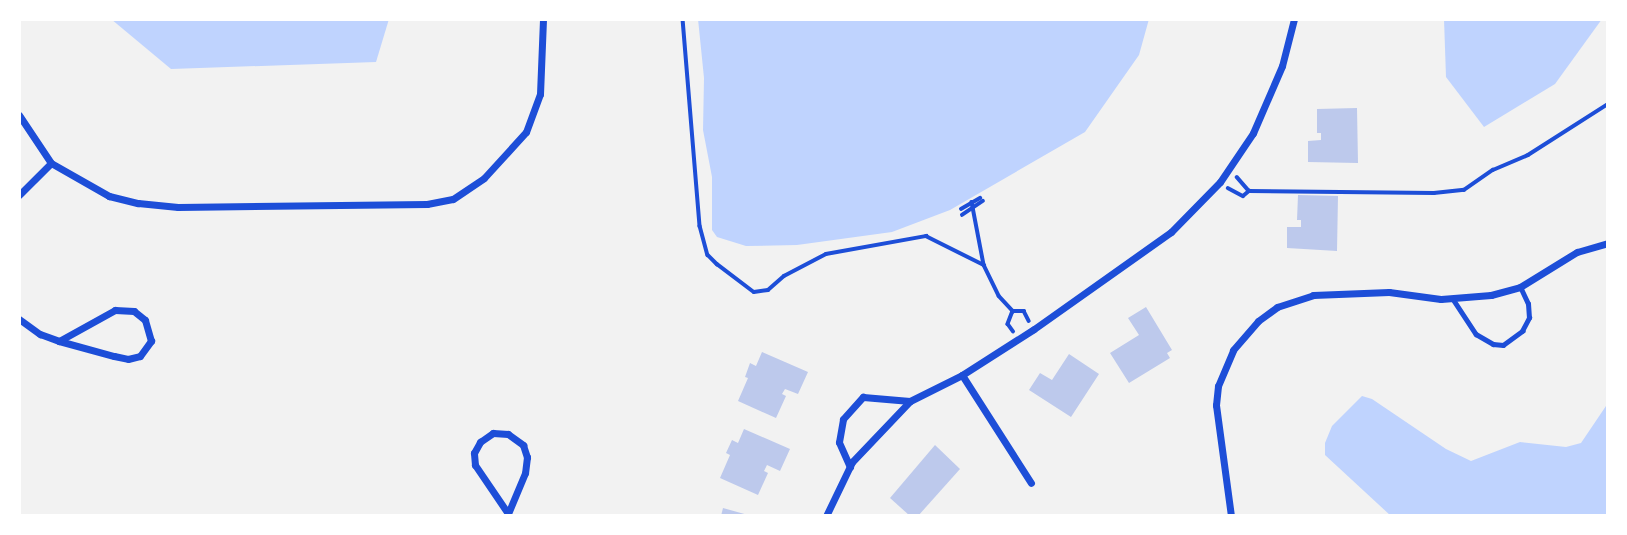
<!DOCTYPE html>
<html>
<head>
<meta charset="utf-8">
<style>
  body { margin:0 }
  #map { position:relative; width:1627px; height:535px; overflow:hidden; background:#f2f2f2; font-family:"Titillium Web",sans-serif }
  div>[style] { position:absolute }
  .water>* { inset:0; background:#bfd3fe }
  .building>* { inset:0; background:#bdc9ec }
  .path>* { height:3.5px; margin:-1.75px; padding:0 1.75px; transform-origin:1.75px; border-radius:1.75px; background:#1d4ed8 }
  .service>* { height:4.5px; margin:-2.25px; padding:0 2.25px; transform-origin:2.25px; border-radius:2.25px; background:#1d4ed8 }
  .minor>* { height:7px; margin:-3.5px; padding:0 3.5px; transform-origin:3.5px; border-radius:3.5px; background:#1d4ed8 }
  span { translate:-50% -50%; white-space:nowrap; text-align:center; line-height:1.15; -webkit-text-stroke:5px #fff; paint-order:stroke }
  .frame { position:absolute; inset:0; border:21px solid #fff; pointer-events:none }
</style>
</head>
<body>
<div id="map">
  <div class="water">
    <div style="clip-path:polygon(111px 19px,389px 19px,376px 62px,171px 69px)"></div>
    <div style="clip-path:polygon(698px 19px,1149px 19px,1139px 55px,1085px 132px,950px 210px,892px 232px,797px 245px,746px 246px,717px 237px,712px 230px,712px 177px,703px 130px,704px 78px)"></div>
    <div style="clip-path:polygon(1444px 19px,1602px 19px,1555px 84px,1484px 127px,1446px 77px)"></div>
    <div style="clip-path:polygon(1362px 396px,1372px 399px,1446px 449px,1471px 461px,1520px 442px,1566px 447px,1581px 443px,1608px 403px,1608px 516px,1391px 516px,1325px 455px,1325px 443px,1332px 426px)"></div>
  </div>
  <div class="building">
    <div style="clip-path:polygon(1357px 108px,1358px 163px,1308px 162px,1308px 141px,1321px 140px,1321px 133px,1317px 133px,1317px 109px)"></div>
    <div style="clip-path:polygon(1298px 195px,1338px 196px,1337px 251px,1287px 248px,1287px 227px,1301px 227px,1301px 220px,1297px 220px)"></div>
    <div style="clip-path:polygon(1146px 307px,1172px 350px,1167px 353px,1170px 358px,1129px 383px,1110px 353px,1139px 335px,1128px 318px)"></div>
    <div style="clip-path:polygon(762px 352px,808px 372px,798px 394px,785px 389px,782px 394px,786px 396px,776px 418px,738px 401px,748px 378px,745px 377px,750px 363px,756px 366px)"></div>
    <div style="clip-path:polygon(1069px 354px,1099px 374px,1071px 417px,1029px 390px,1040px 373px,1052px 380px)"></div>
    <div style="clip-path:polygon(744px 429px,790px 449px,780px 471px,767px 465px,764px 471px,768px 473px,758px 495px,720px 478px,730px 455px,726px 453px,732px 440px,738px 443px)"></div>
    <div style="clip-path:polygon(935px 445px,960px 469px,918px 516px,910px 516px,890px 498px)"></div>
    <div style="clip-path:polygon(723px 508px,748px 515px,748px 516px,721px 516px)"></div>
  </div>
  <div class="path">
    <div style="left:683px;top:19px;width:208px;rotate:85.3deg"></div>
    <div style="left:700px;top:226px;width:30px;rotate:75deg"></div>
    <div style="left:708px;top:255px;width:13px;rotate:45deg"></div>
    <div style="left:717px;top:264px;width:46px;rotate:37.1deg"></div>
    <div style="left:754px;top:292px;width:14px;rotate:-8deg"></div>
    <div style="left:768px;top:290px;width:21px;rotate:-41deg"></div>
    <div style="left:784px;top:276px;width:47px;rotate:-27.6deg"></div>
    <div style="left:826px;top:254px;width:102px;rotate:-10.2deg"></div>
    <div style="left:926px;top:236px;width:65px;rotate:26.6deg"></div>
    <div style="left:984px;top:265px;width:34px;rotate:64deg"></div>
    <div style="left:999px;top:296px;width:21px;rotate:47deg"></div>
    <div style="left:1013px;top:311px;width:11px"></div>
    <div style="left:1024px;top:311px;width:11px;rotate:63deg"></div>
    <div style="left:1237px;top:177px;width:18px;rotate:49deg"></div>
    <div style="left:1228px;top:188px;width:17px;rotate:28deg"></div>
    <div style="left:1243px;top:196px;width:8px;rotate:-40deg"></div>
    <div style="left:1249px;top:191px;width:185px;rotate:0.6deg"></div>
    <div style="left:1434px;top:193px;width:30px;rotate:-6deg"></div>
    <div style="left:1464px;top:190px;width:35px;rotate:-35deg"></div>
    <div style="left:1493px;top:170px;width:38px;rotate:-23deg"></div>
    <div style="left:1528px;top:155px;width:95px;rotate:-32.5deg"></div>
    <div style="left:972px;top:202px;width:64px;rotate:79.2deg"></div>
    <div style="left:961px;top:209px;width:22px;rotate:-30deg"></div>
    <div style="left:962px;top:215px;width:25px;rotate:-34deg"></div>
    <div style="left:1013px;top:311px;width:14px;rotate:111deg"></div>
    <div style="left:1008px;top:324px;width:9px;rotate:54deg"></div>
  </div>
  <div class="service">
    <div style="left:1453px;top:299px;width:42px;rotate:56.7deg"></div>
    <div style="left:1476px;top:334px;width:20px;rotate:30deg"></div>
    <div style="left:1493px;top:344px;width:10px;rotate:6deg"></div>
    <div style="left:1503px;top:345px;width:24px;rotate:-36deg"></div>
    <div style="left:1522px;top:331px;width:15px;rotate:-62deg"></div>
    <div style="left:1529px;top:318px;width:14px;rotate:-94deg"></div>
    <div style="left:1528px;top:304px;width:19px;rotate:-115deg"></div>
  </div>
  <div class="minor">
    <div style="left:19px;top:115px;width:58px;rotate:56.3deg"></div>
    <div style="left:51px;top:163px;width:67px;rotate:29.6deg"></div>
    <div style="left:109px;top:196px;width:30px;rotate:14deg"></div>
    <div style="left:138px;top:203px;width:40px;rotate:5.7deg"></div>
    <div style="left:178px;top:207px;width:249px;rotate:-0.7deg"></div>
    <div style="left:427px;top:204px;width:26px;rotate:-11deg"></div>
    <div style="left:453px;top:199px;width:37px;rotate:-34deg"></div>
    <div style="left:484px;top:178px;width:62px;rotate:-47.6deg"></div>
    <div style="left:526px;top:132px;width:40px;rotate:-69.8deg"></div>
    <div style="left:540px;top:94px;width:75px;rotate:-87.7deg"></div>
    <div style="left:19px;top:195px;width:45px;rotate:-45deg"></div>
    <div style="left:19px;top:319px;width:26px;rotate:36deg"></div>
    <div style="left:40px;top:334px;width:20px;rotate:20deg"></div>
    <div style="left:59px;top:341px;width:57px;rotate:15.3deg"></div>
    <div style="left:114px;top:356px;width:14px;rotate:12deg"></div>
    <div style="left:128px;top:359px;width:12px;rotate:-14deg"></div>
    <div style="left:140px;top:356px;width:19px;rotate:-54deg"></div>
    <div style="left:151px;top:341px;width:22px;rotate:-106deg"></div>
    <div style="left:145px;top:320px;width:14px;rotate:-141deg"></div>
    <div style="left:134px;top:311px;width:19px;rotate:-177deg"></div>
    <div style="left:115px;top:310px;width:64px;rotate:151deg"></div>
    <div style="left:962px;top:375px;width:128px;rotate:57.4deg"></div>
    <div style="left:850px;top:467px;width:27px;rotate:-114deg"></div>
    <div style="left:839px;top:442px;width:23px;rotate:-80deg"></div>
    <div style="left:843px;top:419px;width:30px;rotate:-48deg"></div>
    <div style="left:863px;top:397px;width:47px;rotate:4.9deg"></div>
    <div style="left:507px;top:512px;width:57px;rotate:-124.2deg"></div>
    <div style="left:475px;top:465px;width:12px;rotate:-95deg"></div>
    <div style="left:474px;top:453px;width:13px;rotate:-61deg"></div>
    <div style="left:480px;top:442px;width:16px;rotate:-35deg"></div>
    <div style="left:493px;top:433px;width:15px;rotate:4deg"></div>
    <div style="left:508px;top:434px;width:19px;rotate:36deg"></div>
    <div style="left:523px;top:445px;width:13px;rotate:72deg"></div>
    <div style="left:527px;top:457px;width:16px;rotate:97deg"></div>
    <div style="left:525px;top:473px;width:47px;rotate:112.7deg"></div>
    <div style="left:826px;top:516px;width:60px;rotate:-64.3deg"></div>
    <div style="left:852px;top:462px;width:84px;rotate:-46.4deg"></div>
    <div style="left:910px;top:401px;width:58px;rotate:-26.6deg"></div>
    <div style="left:962px;top:375px;width:85px;rotate:-32.6deg"></div>
    <div style="left:1034px;top:329px;width:168px;rotate:-35.3deg"></div>
    <div style="left:1171px;top:232px;width:70px;rotate:-45.6deg"></div>
    <div style="left:1220px;top:182px;width:59px;rotate:-56deg"></div>
    <div style="left:1253px;top:133px;width:73px;rotate:-66.6deg"></div>
    <div style="left:1282px;top:66px;width:49px;rotate:-75.7deg"></div>
    <div style="left:1231px;top:516px;width:112px;rotate:-97.7deg"></div>
    <div style="left:1216px;top:405px;width:19px;rotate:-84deg"></div>
    <div style="left:1218px;top:386px;width:39px;rotate:-67deg"></div>
    <div style="left:1233px;top:350px;width:38px;rotate:-49deg"></div>
    <div style="left:1258px;top:321px;width:24px;rotate:-36deg"></div>
    <div style="left:1277px;top:307px;width:38px;rotate:-18deg"></div>
    <div style="left:1313px;top:295px;width:76px;rotate:-2.3deg"></div>
    <div style="left:1389px;top:292px;width:52px;rotate:7.7deg"></div>
    <div style="left:1441px;top:299px;width:50px;rotate:-4.6deg"></div>
    <div style="left:1491px;top:295px;width:30px;rotate:-15deg"></div>
    <div style="left:1520px;top:287px;width:67px;rotate:-31.6deg"></div>
    <div style="left:1577px;top:252px;width:32px;rotate:-16deg"></div>
  </div>
  <div class="frame"></div>
</div>
</body>
</html>
